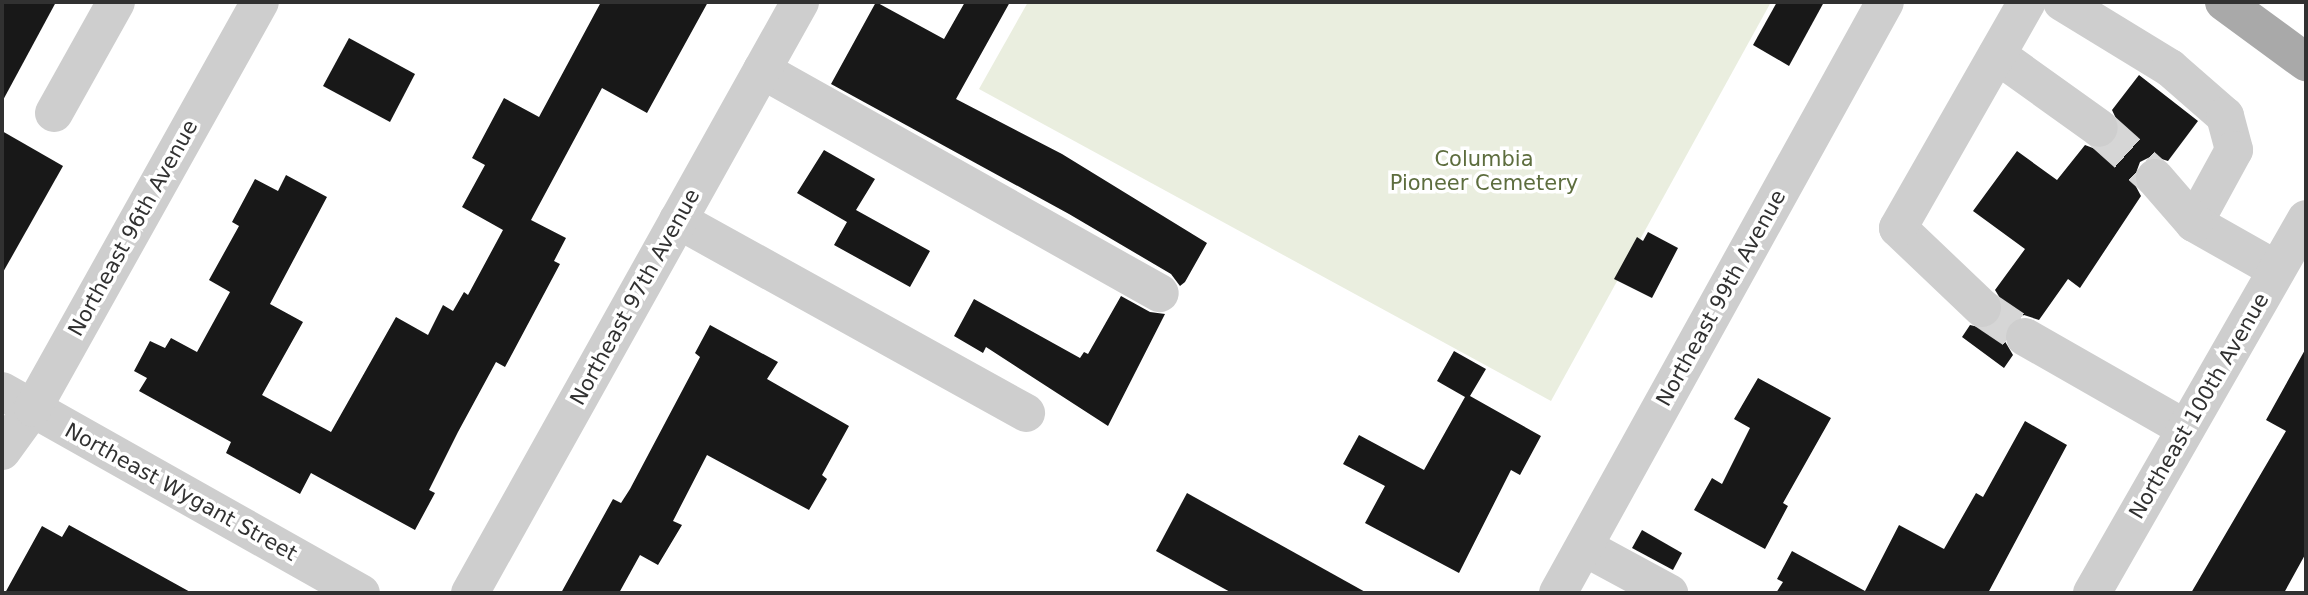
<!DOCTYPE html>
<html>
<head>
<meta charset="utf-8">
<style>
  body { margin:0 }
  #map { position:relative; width:2308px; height:595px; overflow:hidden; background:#fff; font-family:"DejaVu Sans",sans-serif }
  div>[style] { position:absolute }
  .green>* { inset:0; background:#eaeedf }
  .building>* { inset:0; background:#181818 }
  .minor-tunnel>* { height:38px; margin-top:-19px; transform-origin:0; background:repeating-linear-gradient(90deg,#d6d6d6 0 38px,transparent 0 57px) }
  .minor>* { height:38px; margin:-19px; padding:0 19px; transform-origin:19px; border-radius:19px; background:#cecece }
  .major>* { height:38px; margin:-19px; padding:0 19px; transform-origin:19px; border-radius:19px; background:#a9a9a9 }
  span { translate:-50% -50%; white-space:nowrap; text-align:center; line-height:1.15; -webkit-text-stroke:7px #fff; paint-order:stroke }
  .park-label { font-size:21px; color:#5d6d3e }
  .street-label { font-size:21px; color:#313131 }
  .frame { position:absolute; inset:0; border:4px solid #313131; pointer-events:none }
</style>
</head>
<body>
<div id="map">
  <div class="green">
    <div style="clip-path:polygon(1028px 2px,1771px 2px,1551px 401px,979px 89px)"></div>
  </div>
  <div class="building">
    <div style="clip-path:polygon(2px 2px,56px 2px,2px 102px)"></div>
    <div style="clip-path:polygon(601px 2px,708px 2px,647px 113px,602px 88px,531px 220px,566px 238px,554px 261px,560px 264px,505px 367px,496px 362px,458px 432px,429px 490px,435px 493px,415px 530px,311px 473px,300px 494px,226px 453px,231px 442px,139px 391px,147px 378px,134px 371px,150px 341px,165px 348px,171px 338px,197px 352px,230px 292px,209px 280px,239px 226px,232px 222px,255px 179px,278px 191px,286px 175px,327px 197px,270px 304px,303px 322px,262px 395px,331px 432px,396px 317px,428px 335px,443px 305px,453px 311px,464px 292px,468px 295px,503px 230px,462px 207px,485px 165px,472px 158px,504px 98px,539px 117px)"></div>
    <div style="clip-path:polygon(876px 2px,944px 39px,965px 2px,1010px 2px,956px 99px,1062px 154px,1207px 243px,1185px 282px,1180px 286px,1171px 274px,1069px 214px,831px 84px)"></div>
    <div style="clip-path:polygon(1777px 2px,1824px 2px,1789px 66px,1753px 45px)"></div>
    <div style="clip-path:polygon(349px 38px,415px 74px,390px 122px,323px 86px)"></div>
    <div style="clip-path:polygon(2139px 75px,2198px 121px,2168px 161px,2152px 156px,2140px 162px,2133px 181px,2141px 196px,2080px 288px,2068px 279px,2039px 320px,2024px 315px,2006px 326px,2003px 338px,2013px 355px,2004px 368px,1962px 337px,1970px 325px,1987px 329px,1998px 323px,2003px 303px,1995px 290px,2025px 249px,1973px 211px,2017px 151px,2057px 180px,2085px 145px,2098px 150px,2116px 141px,2121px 129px,2112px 110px)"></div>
    <div style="clip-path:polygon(2px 131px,63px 166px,2px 274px)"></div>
    <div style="clip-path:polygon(824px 150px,875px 179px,856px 210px,930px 251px,910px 287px,834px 245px,847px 222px,797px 193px)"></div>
    <div style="clip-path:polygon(1648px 232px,1678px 248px,1652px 298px,1614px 279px,1637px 237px,1643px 241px)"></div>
    <div style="clip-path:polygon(1121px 296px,1150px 312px,1165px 314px,1108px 426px,986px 347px,983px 353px,954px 336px,974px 299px,1080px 358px,1084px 352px,1088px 354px)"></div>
    <div style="clip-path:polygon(710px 325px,778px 362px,767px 379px,849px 426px,822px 475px,827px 479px,809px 510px,707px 455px,673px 521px,682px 525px,658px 565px,640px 555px,619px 593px,561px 593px,613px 499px,621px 503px,630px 489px,700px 357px,695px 353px)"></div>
    <div style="clip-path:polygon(2306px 348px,2306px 553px,2284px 593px,2191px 593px,2286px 431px,2266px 420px)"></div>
    <div style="clip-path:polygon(1454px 351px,1486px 369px,1470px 396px,1541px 436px,1520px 475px,1511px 470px,1459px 573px,1365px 523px,1385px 486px,1343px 464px,1359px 435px,1424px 470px,1465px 397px,1437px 381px)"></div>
    <div style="clip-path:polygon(1758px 378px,1831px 418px,1783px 503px,1788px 506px,1765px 549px,1694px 510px,1712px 478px,1722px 484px,1750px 428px,1734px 419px)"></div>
    <div style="clip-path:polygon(2025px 421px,2067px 445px,1988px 593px,1776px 593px,1783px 582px,1777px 579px,1792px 551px,1865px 591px,1899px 525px,1944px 549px,1976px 493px,1983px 497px)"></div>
    <div style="clip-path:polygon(1187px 493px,1367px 593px,1232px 593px,1156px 551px)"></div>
    <div style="clip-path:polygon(69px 525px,192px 593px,5px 593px,42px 526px,62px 537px)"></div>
    <div style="clip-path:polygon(1642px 530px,1682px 553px,1673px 570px,1632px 548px)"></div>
  </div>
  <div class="minor-tunnel">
    <div style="left:2099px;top:128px;width:75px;rotate:41.8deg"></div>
    <div style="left:1982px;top:308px;width:52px;rotate:34deg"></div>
  </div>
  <div class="minor">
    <div style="left:2062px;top:2px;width:127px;rotate:31.4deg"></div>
    <div style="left:2170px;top:68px;width:73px;rotate:41.1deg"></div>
    <div style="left:2225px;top:116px;width:35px;rotate:75deg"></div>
    <div style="left:2234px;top:150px;width:83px;rotate:118.7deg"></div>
    <div style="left:2194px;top:223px;width:95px;rotate:29.5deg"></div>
    <div style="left:1997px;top:55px;width:125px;rotate:35.6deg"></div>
    <div style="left:762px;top:70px;width:456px;rotate:29.3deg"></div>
    <div style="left:54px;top:113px;width:127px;rotate:-60.8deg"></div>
    <div style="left:2155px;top:178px;width:60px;rotate:49.1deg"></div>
    <div style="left:678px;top:220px;width:398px;rotate:29deg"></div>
    <div style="left:1982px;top:308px;width:116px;rotate:-136.4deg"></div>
    <div style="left:1898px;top:228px;width:260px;rotate:-60.3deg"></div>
    <div style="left:2025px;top:337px;width:185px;rotate:29.7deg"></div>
    <div style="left:2px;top:391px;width:412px;rotate:29.4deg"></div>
    <div style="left:2px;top:451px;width:53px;rotate:-54.2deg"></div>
    <div style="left:33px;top:408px;width:465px;rotate:-60.8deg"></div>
    <div style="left:1584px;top:547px;width:97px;rotate:28.4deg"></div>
    <div style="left:470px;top:593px;width:677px;rotate:-60.82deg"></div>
    <div style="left:1558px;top:593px;width:675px;rotate:-61.04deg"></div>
    <div style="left:2092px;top:593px;width:431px;rotate:-60.2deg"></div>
  </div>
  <div class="major">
    <div style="left:2224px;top:2px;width:102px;rotate:36.2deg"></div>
  </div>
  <div class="park-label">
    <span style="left:1484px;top:171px">Columbia<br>Pioneer Cemetery</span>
  </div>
  <div class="street-label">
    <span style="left:133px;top:228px;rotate:-61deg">Northeast 96th Avenue</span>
    <span style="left:635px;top:297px;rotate:-61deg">Northeast 97th Avenue</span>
    <span style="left:1721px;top:298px;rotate:-61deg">Northeast 99th Avenue</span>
    <span style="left:2199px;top:406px;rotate:-60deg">Northeast 100th Avenue</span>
    <span style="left:181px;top:492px;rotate:29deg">Northeast Wygant Street</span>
  </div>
  <div class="frame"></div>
</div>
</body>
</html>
